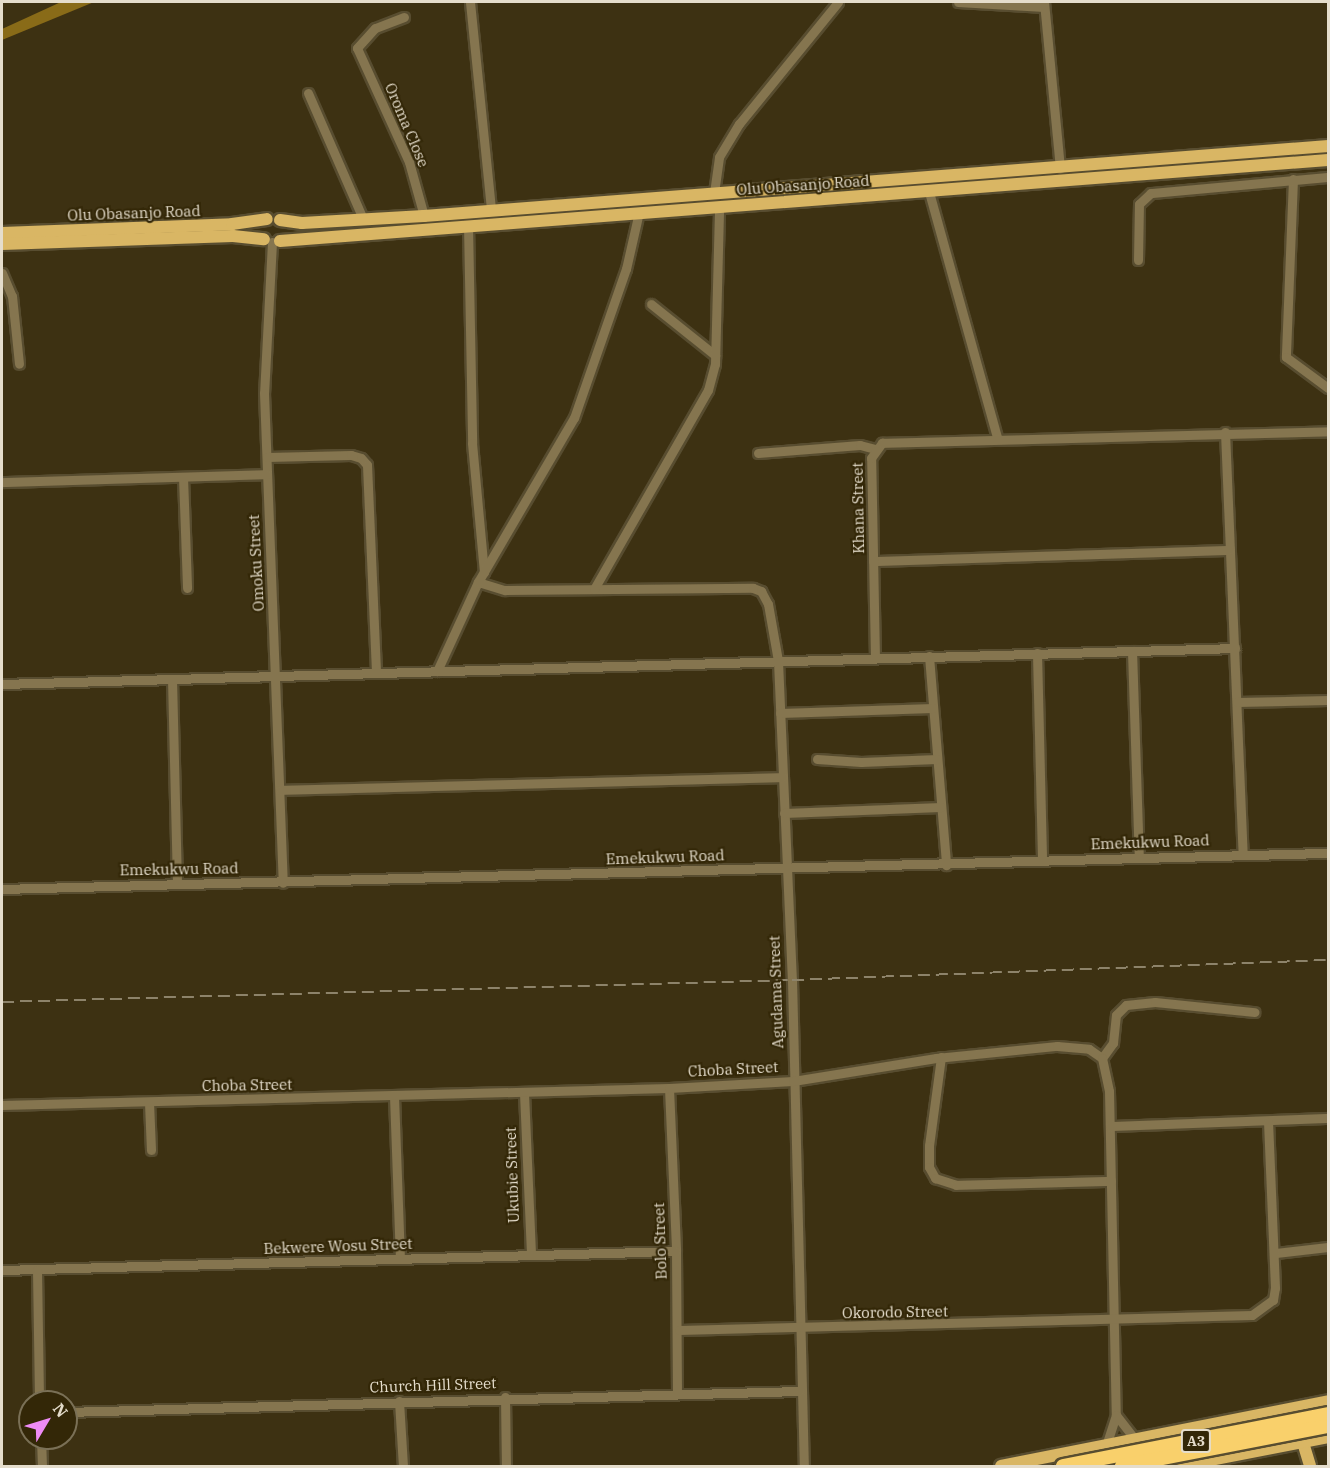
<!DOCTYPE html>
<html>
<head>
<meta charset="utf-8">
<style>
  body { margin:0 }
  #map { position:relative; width:1330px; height:1468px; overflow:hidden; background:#3d3112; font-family:"IBM Plex Serif",serif }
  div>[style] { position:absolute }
  .water>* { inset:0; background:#896b18 }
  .roads { filter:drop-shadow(2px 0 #584d30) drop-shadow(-2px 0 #584d30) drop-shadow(0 2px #584d30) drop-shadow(0 -2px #584d30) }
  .minor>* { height:9px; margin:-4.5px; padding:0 4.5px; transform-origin:4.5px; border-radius:4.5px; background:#85754f }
  .major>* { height:12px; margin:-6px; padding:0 6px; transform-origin:6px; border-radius:6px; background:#d9b664 }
  .rail>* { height:2px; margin-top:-1px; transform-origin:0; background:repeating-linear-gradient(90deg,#8d836a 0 12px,transparent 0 18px) }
  .bridges { filter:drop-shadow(2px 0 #584d30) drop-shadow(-2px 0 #584d30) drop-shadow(0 2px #584d30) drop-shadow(0 -2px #584d30) }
  .highway-bridge>* { height:14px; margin:-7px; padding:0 7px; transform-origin:7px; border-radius:7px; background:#f9d06b }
  span { translate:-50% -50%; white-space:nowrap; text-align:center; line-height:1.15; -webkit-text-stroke:4.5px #332707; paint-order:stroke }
  .shield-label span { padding:2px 4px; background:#332707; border:2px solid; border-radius:4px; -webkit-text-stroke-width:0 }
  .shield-label { font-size:14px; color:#e5ddcc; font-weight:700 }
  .street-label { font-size:15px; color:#e5ddcc }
  .frame { position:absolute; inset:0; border:3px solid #e5ddcc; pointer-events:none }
  .north { position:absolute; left:18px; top:1390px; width:60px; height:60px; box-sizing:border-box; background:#332707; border:2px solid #7a7056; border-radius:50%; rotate:52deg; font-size:16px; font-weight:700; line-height:24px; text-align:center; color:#e5ddcc }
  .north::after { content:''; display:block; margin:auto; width:21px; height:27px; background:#ef8bf6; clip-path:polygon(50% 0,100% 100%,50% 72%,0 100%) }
</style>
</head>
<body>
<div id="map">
  <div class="water">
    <div style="clip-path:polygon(61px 2px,94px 2px,2px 40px,2px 29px)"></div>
  </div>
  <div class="roads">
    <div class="minor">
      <div style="left:470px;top:2px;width:209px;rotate:84.2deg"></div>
      <div style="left:958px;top:2px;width:86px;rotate:3.3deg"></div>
      <div style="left:1044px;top:2px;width:167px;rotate:84.5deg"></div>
      <div style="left:404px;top:17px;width:31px;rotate:159deg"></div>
      <div style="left:375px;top:28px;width:27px;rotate:132deg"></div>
      <div style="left:357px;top:48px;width:125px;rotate:65.5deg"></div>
      <div style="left:409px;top:162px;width:56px;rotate:74.5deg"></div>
      <div style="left:308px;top:93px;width:137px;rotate:66.4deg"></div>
      <div style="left:1293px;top:179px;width:178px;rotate:92.3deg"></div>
      <div style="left:1286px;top:357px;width:52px;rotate:36.4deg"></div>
      <div style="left:929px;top:192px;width:255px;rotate:74.5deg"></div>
      <div style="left:714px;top:193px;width:36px;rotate:-82deg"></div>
      <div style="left:719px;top:157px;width:39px;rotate:-59deg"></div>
      <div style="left:739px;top:124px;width:157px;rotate:-50.9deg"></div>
      <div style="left:468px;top:225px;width:218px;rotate:88.9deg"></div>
      <div style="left:472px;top:443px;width:130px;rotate:84.7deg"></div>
      <div style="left:272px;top:242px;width:151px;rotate:93deg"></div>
      <div style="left:264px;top:393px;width:490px;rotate:87.8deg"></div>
      <div style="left:1138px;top:260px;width:56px;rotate:-89deg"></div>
      <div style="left:1139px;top:204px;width:16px;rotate:-43deg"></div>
      <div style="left:1151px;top:193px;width:178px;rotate:-5.2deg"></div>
      <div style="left:2px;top:273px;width:25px;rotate:67deg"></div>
      <div style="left:12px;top:296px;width:68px;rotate:84.1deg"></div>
      <div style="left:651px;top:304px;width:82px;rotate:38.6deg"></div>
      <div style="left:1225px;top:432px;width:422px;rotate:87.6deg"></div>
      <div style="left:758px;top:453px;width:102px;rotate:-4.5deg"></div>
      <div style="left:860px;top:445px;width:16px;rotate:15deg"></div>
      <div style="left:267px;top:457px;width:84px;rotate:-1.4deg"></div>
      <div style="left:351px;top:455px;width:10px;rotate:17deg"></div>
      <div style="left:361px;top:458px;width:9px;rotate:49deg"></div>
      <div style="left:367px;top:465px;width:208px;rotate:87.5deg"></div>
      <div style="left:183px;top:477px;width:111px;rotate:87.9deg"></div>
      <div style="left:2px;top:482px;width:265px;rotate:-1.7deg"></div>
      <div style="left:873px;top:561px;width:357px;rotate:-1.8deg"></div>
      <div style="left:478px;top:582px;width:28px;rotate:17deg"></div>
      <div style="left:505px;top:590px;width:248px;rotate:-0.5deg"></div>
      <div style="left:753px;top:588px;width:9px;rotate:21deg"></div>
      <div style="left:761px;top:591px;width:15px;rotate:62deg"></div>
      <div style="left:768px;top:604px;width:58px;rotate:80deg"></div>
      <div style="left:778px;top:661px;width:319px;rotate:87.5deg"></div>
      <div style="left:792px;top:980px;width:486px;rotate:88.6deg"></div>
      <div style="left:594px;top:589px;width:229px;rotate:-60.2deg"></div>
      <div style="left:708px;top:390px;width:27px;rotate:-75deg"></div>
      <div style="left:715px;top:364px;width:158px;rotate:-88.5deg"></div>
      <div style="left:1132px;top:651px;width:207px;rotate:88.1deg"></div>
      <div style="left:1037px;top:653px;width:208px;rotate:88.6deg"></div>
      <div style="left:929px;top:656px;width:210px;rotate:85.3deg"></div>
      <div style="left:875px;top:658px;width:200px;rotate:-91.1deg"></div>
      <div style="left:871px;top:458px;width:19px;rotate:-54deg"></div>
      <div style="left:882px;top:443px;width:446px;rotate:-1.5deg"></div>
      <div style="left:437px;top:671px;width:98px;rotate:-65.3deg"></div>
      <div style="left:478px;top:582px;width:190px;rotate:-59.7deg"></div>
      <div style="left:574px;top:418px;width:158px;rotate:-70.8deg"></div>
      <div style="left:626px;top:269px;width:58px;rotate:-77.2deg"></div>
      <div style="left:172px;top:679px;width:205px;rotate:88.6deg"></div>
      <div style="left:2px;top:684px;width:1234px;rotate:-1.67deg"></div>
      <div style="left:1237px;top:702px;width:91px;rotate:-1.3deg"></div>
      <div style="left:780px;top:713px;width:153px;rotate:-1.9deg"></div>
      <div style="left:817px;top:759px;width:44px;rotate:3.9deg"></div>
      <div style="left:861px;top:762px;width:76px;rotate:-2.3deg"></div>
      <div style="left:280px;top:790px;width:503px;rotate:-1.48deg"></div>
      <div style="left:784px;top:813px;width:157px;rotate:-2.2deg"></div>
      <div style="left:2px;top:889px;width:1326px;rotate:-1.56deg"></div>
      <div style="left:941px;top:1057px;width:90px;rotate:97.7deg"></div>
      <div style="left:929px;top:1146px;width:21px;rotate:90deg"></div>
      <div style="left:929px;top:1167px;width:13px;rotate:61deg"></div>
      <div style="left:935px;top:1178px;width:22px;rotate:18deg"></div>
      <div style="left:956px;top:1185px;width:155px;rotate:-1.5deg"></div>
      <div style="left:1102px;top:1058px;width:19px;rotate:-54deg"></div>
      <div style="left:1113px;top:1043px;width:28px;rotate:-84deg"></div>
      <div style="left:1116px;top:1015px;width:14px;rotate:-45deg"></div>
      <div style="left:1126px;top:1005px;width:29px;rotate:-6deg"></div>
      <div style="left:1155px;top:1002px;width:100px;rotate:5.8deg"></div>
      <div style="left:669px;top:1088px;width:163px;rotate:87.5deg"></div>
      <div style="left:676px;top:1251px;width:142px;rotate:89.6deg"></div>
      <div style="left:524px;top:1093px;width:162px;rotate:87.5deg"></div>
      <div style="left:394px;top:1096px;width:163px;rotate:87.9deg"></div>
      <div style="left:149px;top:1102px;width:48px;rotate:87.6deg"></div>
      <div style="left:2px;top:1105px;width:667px;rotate:-1.46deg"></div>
      <div style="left:669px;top:1088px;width:124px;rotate:-3.2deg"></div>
      <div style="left:793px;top:1081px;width:145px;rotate:-9.1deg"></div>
      <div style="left:936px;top:1058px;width:122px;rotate:-5.7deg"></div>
      <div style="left:1057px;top:1046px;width:32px;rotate:5deg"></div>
      <div style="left:1089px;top:1049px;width:16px;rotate:35deg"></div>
      <div style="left:1102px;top:1058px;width:34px;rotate:78deg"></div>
      <div style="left:1109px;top:1091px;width:324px;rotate:88.8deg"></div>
      <div style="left:1116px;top:1415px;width:32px;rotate:108deg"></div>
      <div style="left:1110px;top:1126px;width:218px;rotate:-2.1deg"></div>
      <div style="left:1276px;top:1253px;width:52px;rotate:-6.6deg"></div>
      <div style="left:2px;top:1270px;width:674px;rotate:-1.61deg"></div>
      <div style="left:37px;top:1270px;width:132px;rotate:89.1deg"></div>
      <div style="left:679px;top:1330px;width:573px;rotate:-1.5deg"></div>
      <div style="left:1252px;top:1315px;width:26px;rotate:-36deg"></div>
      <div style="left:1273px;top:1300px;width:12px;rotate:-81deg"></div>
      <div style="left:1275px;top:1288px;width:166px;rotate:-92.4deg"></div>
      <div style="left:505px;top:1397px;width:69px;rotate:89.2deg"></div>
      <div style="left:399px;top:1401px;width:65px;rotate:86.5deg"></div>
      <div style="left:66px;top:1412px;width:734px;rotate:-1.64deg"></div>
      <div style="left:1116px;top:1415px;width:31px;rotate:52deg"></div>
      <div style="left:41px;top:1438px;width:28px;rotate:88deg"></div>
    </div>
    <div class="major">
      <div style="left:280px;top:220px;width:22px;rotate:8deg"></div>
      <div style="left:302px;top:223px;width:122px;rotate:-3.3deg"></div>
      <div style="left:424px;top:216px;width:907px;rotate:-4.43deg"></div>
      <div style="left:2px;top:233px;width:230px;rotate:-2.2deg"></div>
      <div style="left:232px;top:224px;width:35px;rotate:-8deg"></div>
      <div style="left:280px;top:241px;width:1051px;rotate:-4.42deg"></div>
      <div style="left:2px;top:244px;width:231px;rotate:-2deg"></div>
      <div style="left:233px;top:236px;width:31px;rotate:6deg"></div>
      <div style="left:1301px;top:1436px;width:31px;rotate:73deg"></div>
      <div style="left:1001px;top:1466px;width:333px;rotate:-11.2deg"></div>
      <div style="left:1179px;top:1466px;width:152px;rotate:-11deg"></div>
    </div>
  </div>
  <div class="rail">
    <div style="left:2px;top:1002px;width:790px;rotate:-1.6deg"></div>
    <div style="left:792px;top:980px;width:536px;rotate:-2.14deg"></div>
  </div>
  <div class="bridges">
    <div class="highway-bridge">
      <div style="left:1063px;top:1466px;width:270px;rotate:-11.1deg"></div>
      <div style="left:1122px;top:1466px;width:210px;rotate:-11deg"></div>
    </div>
  </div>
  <div class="shield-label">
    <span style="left:1196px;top:1441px">A3</span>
  </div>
  <div class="street-label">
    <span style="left:407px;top:125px;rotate:67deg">Oroma Close</span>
    <span style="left:803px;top:185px;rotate:-4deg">Olu Obasanjo Road</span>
    <span style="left:134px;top:213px;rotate:-2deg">Olu Obasanjo Road</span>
    <span style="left:858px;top:508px;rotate:-91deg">Khana Street</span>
    <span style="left:256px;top:563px;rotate:-93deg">Omoku Street</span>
    <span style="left:1150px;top:842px;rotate:-2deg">Emekukwu Road</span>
    <span style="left:665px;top:857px;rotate:-2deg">Emekukwu Road</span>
    <span style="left:179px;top:869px;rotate:-1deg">Emekukwu Road</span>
    <span style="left:776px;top:992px;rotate:-92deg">Agudama Street</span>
    <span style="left:733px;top:1069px;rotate:-3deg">Choba Street</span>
    <span style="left:247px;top:1085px;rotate:-1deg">Choba Street</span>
    <span style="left:512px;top:1175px;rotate:-92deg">Ukubie Street</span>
    <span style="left:660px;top:1241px;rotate:-92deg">Bolo Street</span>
    <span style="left:338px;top:1246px;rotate:-2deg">Bekwere Wosu Street</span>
    <span style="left:895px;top:1312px;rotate:-1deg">Okorodo Street</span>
    <span style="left:433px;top:1385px;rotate:-2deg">Church Hill Street</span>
  </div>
  <div class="frame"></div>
  <div class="north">N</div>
</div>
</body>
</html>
